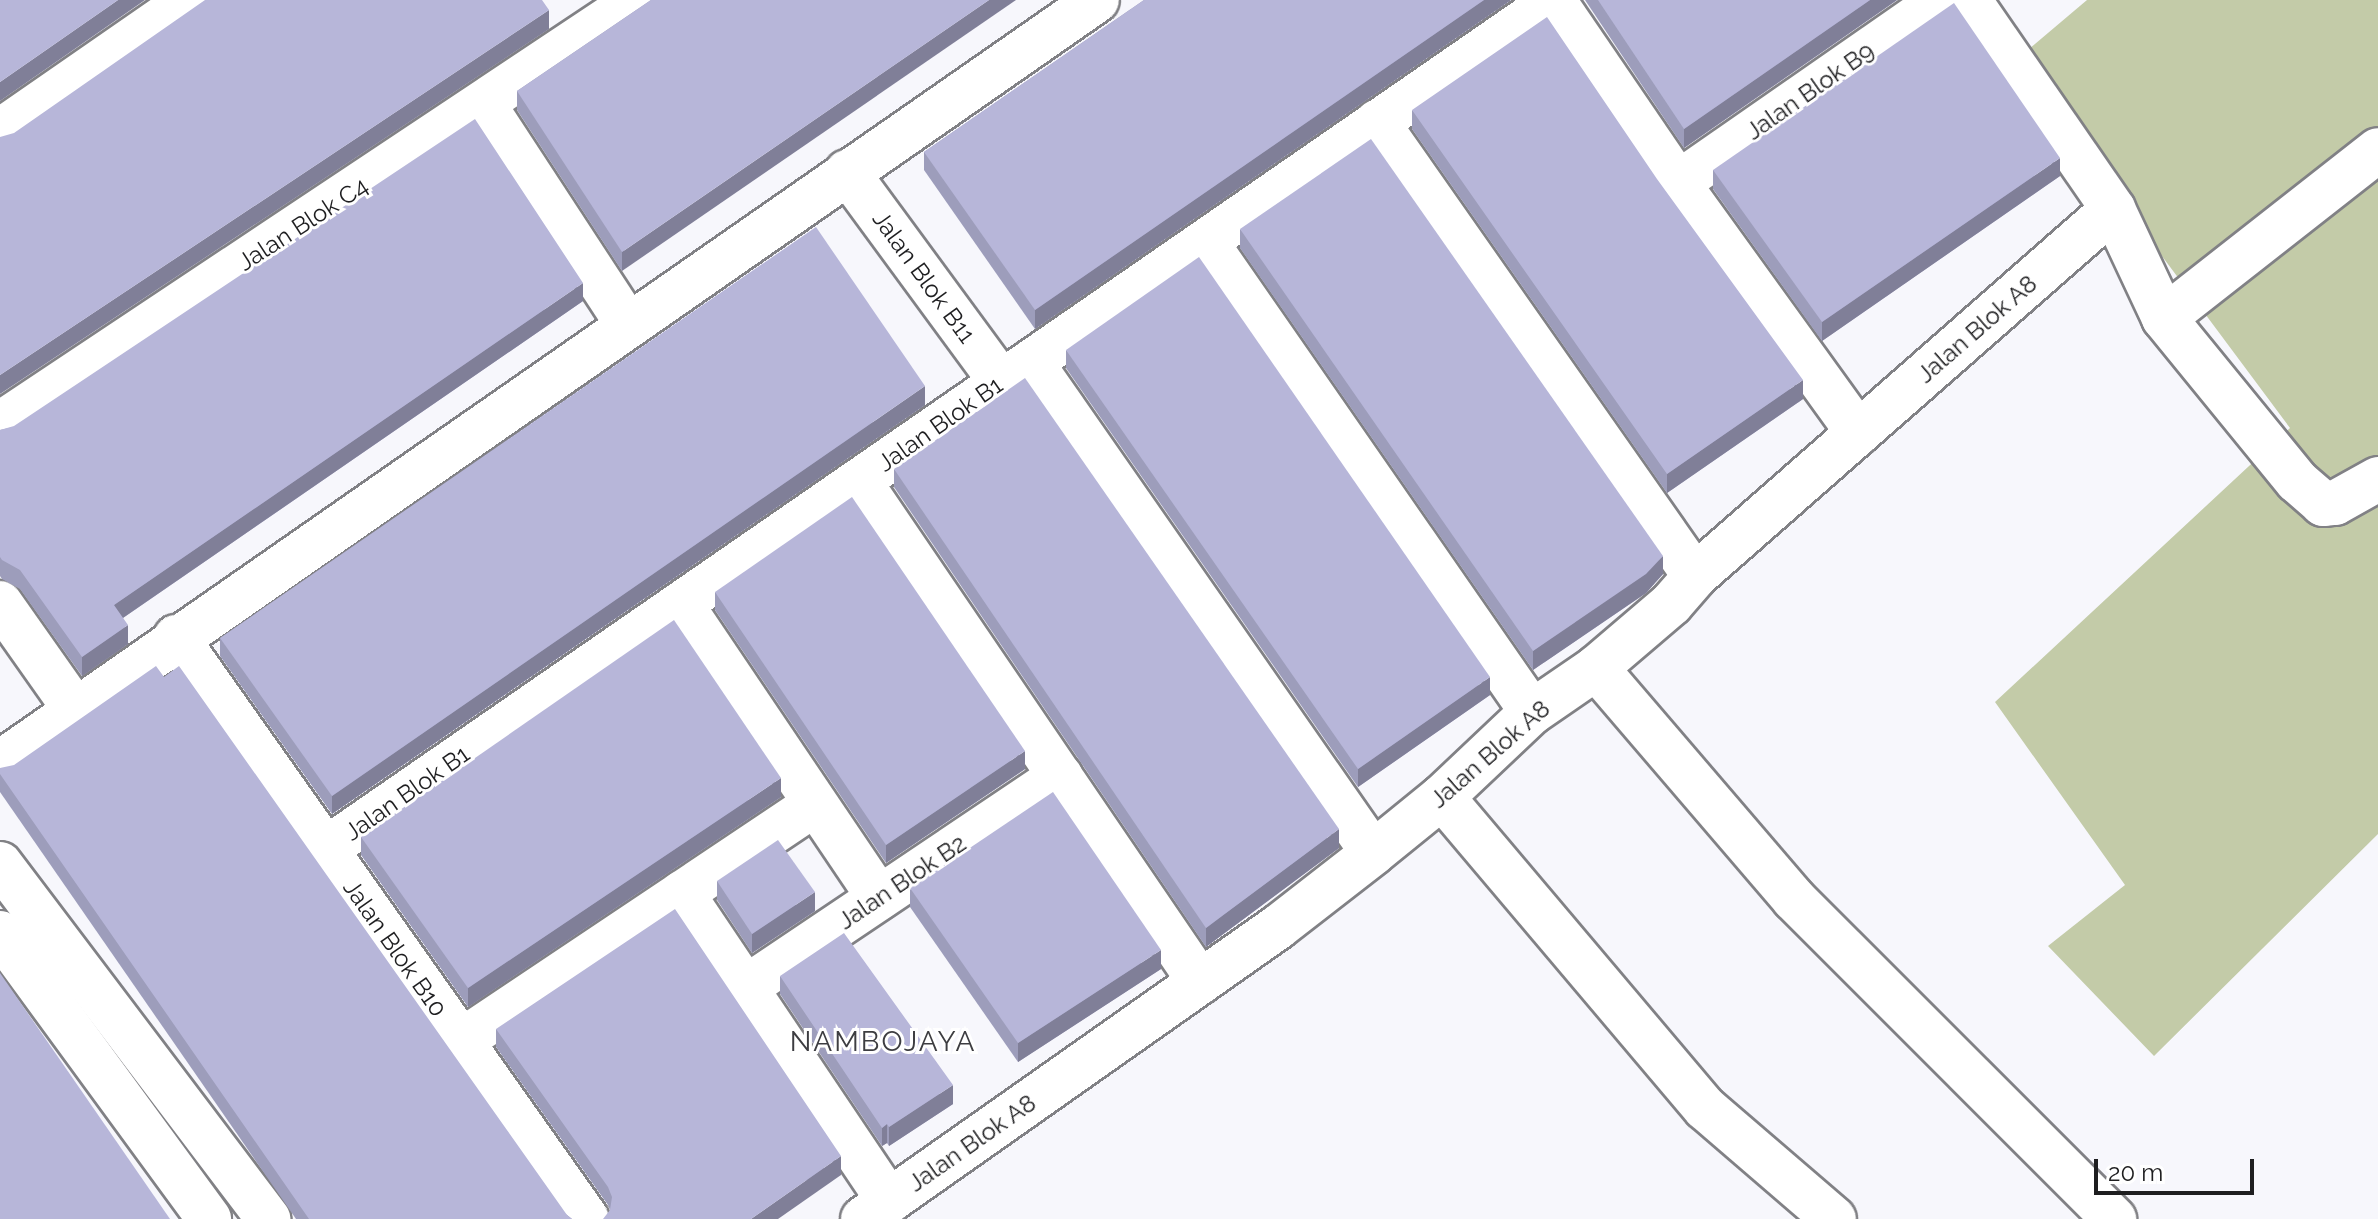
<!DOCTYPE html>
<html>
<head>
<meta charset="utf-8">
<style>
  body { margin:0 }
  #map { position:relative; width:2378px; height:1219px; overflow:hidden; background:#f7f7fc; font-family:Raleway,sans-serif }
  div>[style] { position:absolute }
  .green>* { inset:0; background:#c3cba8 }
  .roads { filter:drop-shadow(2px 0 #818185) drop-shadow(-2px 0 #818185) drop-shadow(0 2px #818185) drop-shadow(0 -2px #818185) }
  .minor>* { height:44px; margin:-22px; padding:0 22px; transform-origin:22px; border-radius:22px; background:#fff }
  .wall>* { inset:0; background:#9d9dbb }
  .shaded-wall>* { inset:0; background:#807f98 }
  .building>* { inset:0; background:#b7b6d9 }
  span { translate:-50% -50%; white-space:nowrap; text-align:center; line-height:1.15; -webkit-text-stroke:6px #fff; paint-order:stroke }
  .street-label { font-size:24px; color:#1e1e20 }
  .quarter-label { font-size:28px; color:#3d3d41; letter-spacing:2px }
  .scale { position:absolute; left:2094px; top:1159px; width:160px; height:36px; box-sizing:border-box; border:4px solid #1e1e20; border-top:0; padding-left:10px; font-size:24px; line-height:28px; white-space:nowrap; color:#1e1e20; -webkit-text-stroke:6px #fff; paint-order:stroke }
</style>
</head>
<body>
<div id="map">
  <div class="green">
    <div style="clip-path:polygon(2087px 0,2378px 0,2378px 834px,2154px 1056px,2048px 946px,2125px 885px,1995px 702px,2290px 428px,2016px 60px)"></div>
  </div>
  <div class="roads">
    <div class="minor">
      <div style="left:1969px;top:0;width:254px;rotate:55.4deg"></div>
      <div style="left:2113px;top:209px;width:120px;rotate:64.9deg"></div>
      <div style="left:2164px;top:318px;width:210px;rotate:50.8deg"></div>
      <div style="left:2297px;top:481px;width:35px;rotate:41deg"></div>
      <div style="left:2323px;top:504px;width:12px;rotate:-5deg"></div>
      <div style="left:2335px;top:503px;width:49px;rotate:-29.2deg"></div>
      <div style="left:1554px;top:1px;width:220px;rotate:55.7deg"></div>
      <div style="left:1678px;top:183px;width:308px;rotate:54.2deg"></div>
      <div style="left:484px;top:105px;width:263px;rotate:56.8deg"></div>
      <div style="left:1377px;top:122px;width:554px;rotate:54.99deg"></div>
      <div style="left:0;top:131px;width:230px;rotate:-34.7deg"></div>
      <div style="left:847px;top:172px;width:260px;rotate:53.7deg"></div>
      <div style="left:1678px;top:183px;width:320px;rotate:-34.8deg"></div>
      <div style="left:1206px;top:242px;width:572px;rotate:55.25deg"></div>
      <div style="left:2164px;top:318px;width:272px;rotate:-38.1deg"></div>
      <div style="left:1031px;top:362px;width:598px;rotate:55.14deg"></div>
      <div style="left:0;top:424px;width:765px;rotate:-33.65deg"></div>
      <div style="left:859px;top:481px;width:606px;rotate:55.76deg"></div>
      <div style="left:0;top:603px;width:128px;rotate:54.8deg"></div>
      <div style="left:681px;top:604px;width:354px;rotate:56deg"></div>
      <div style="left:176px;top:637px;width:712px;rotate:54.77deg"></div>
      <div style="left:1596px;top:668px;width:304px;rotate:49.4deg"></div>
      <div style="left:1794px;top:899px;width:453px;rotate:45deg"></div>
      <div style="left:0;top:763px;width:1336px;rotate:-34.82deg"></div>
      <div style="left:1442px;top:797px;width:407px;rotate:49.8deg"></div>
      <div style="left:1705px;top:1108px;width:170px;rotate:40.7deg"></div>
      <div style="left:326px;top:849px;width:1494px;rotate:-34.64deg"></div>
      <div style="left:0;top:864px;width:445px;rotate:52.9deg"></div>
      <div style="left:682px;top:893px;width:371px;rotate:56.1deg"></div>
      <div style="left:0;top:933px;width:354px;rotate:53.8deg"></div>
      <div style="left:745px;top:988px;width:380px;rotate:-33.9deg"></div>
      <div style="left:461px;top:1041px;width:426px;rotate:-33.8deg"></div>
      <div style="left:863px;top:1219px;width:507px;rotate:-35.13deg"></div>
      <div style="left:1278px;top:927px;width:120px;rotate:-37.9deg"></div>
      <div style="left:1373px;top:853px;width:89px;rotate:-39.1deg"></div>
      <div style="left:1442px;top:797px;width:124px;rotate:-43.4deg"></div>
      <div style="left:1532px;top:712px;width:78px;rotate:-34.5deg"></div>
      <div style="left:1596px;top:668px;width:99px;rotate:-40.5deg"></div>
      <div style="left:1671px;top:604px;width:37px;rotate:-49deg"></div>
      <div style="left:1695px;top:576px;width:556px;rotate:-41.28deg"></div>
    </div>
  </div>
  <div class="wall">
    <div style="clip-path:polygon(651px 0,622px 271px,517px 110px,517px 91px)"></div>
    <div style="clip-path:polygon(1144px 0,1511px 0,1035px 329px,924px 170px,924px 152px)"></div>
    <div style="clip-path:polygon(1585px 0,1897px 0,1684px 148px)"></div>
    <div style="clip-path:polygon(1412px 110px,1803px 399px,1667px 493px,1412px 129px)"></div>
    <div style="clip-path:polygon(1713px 170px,2060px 176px,1822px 341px,1713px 189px)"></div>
    <div style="clip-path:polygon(1240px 229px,1663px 574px,1646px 593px,1533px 670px,1240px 248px)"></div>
    <div style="clip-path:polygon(583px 301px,123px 618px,128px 644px,82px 676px,20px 589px,2px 579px,0 576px,0 430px)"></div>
    <div style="clip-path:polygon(1066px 350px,1490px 695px,1358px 787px,1066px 368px)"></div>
    <div style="clip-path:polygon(925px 405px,332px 814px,220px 656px,220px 638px)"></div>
    <div style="clip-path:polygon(894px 469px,1339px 848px,1206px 947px,894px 487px)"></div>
    <div style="clip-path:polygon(715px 592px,1025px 769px,886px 863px,715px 610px)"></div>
    <div style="clip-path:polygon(0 768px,567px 1215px,572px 1219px,296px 1219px,0 792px)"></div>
    <div style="clip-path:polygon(781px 797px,468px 1007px,361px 855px,361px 837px)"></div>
    <div style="clip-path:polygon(717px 881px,815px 911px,752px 953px,717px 900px)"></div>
    <div style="clip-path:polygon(910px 888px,1161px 969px,1018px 1062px,910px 907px)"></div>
    <div style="clip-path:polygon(780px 976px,953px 1104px,889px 1146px,887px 1143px,882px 1146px,780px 994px)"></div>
    <div style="clip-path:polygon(496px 1029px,841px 1175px,610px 1210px,608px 1205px,496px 1047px)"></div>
  </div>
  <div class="shaded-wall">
    <div style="clip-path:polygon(118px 0,145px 0,0 101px,0 82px)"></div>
    <div style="clip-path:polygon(989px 0,1016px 0,622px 271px,622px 252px)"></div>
    <div style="clip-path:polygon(1484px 0,1511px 0,1035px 329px,1035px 310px)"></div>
    <div style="clip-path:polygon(1870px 0,1897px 0,1684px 148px,1684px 129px)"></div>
    <div style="clip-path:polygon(549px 10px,549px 29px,0 394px,0 375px)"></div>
    <div style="clip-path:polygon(2060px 158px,2060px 176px,1822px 341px,1822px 322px)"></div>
    <div style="clip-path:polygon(583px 283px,583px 301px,114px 624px,114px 605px)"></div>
    <div style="clip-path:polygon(1803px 380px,1803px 399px,1667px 493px,1667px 474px)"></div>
    <div style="clip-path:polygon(925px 386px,925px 405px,332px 814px,332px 796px)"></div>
    <div style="clip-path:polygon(1663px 556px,1663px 574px,1646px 593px,1533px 670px,1533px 651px)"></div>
    <div style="clip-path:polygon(128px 625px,128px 644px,82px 676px,82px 657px)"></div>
    <div style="clip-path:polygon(1490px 677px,1490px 695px,1358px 787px,1358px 769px)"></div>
    <div style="clip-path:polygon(1025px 751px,1025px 769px,886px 863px,886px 845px)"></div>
    <div style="clip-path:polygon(781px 778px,781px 797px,468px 1007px,468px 988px)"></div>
    <div style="clip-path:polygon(1339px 829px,1339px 848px,1206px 947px,1206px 928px)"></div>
    <div style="clip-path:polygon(815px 892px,815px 911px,752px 953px,752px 934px)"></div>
    <div style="clip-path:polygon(1161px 950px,1161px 969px,1018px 1062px,1018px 1043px)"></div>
    <div style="clip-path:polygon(953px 1085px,953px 1104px,889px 1146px,889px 1127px)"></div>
    <div style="clip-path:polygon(887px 1124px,887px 1143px,882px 1146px,882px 1128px)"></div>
    <div style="clip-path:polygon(841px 1156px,841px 1175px,778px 1219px,751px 1219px)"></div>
  </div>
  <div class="building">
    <div style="clip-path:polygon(0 0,118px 0,0 82px)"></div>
    <div style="clip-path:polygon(205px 0,542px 0,549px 10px,0 375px,0 137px,14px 133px)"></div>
    <div style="clip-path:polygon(651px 0,989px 0,622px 252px,517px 91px)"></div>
    <div style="clip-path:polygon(1144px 0,1484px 0,1035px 310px,924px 152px)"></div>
    <div style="clip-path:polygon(1598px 0,1870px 0,1684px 129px)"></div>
    <div style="clip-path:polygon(1954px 3px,2060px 158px,1822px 322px,1713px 170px)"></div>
    <div style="clip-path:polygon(1547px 17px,1657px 179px,1803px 380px,1667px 474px,1412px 110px)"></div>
    <div style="clip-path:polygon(475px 119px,583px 283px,114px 605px,128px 625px,82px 657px,20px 570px,2px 560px,0 557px,0 430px,14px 426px)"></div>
    <div style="clip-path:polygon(1371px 139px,1663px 556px,1646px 574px,1533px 651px,1240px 229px)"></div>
    <div style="clip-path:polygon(816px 227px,925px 386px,332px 796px,220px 638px)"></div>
    <div style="clip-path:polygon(1199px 257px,1490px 677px,1358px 769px,1066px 350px)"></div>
    <div style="clip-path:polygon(1025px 378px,1339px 829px,1206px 928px,894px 469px)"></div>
    <div style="clip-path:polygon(852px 497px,1025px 751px,886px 845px,715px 592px)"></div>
    <div style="clip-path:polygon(674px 620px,781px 778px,468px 988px,361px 837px)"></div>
    <div style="clip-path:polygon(156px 666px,164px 677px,179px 666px,567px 1215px,572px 1219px,309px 1219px,0 774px,0 768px,14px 765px)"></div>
    <div style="clip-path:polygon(1053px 792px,1161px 950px,1018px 1043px,910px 888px)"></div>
    <div style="clip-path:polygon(778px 840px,815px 892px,752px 934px,717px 881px)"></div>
    <div style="clip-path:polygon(675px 909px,841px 1156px,751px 1219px,603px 1219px,610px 1210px,612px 1197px,608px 1187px,496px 1029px)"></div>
    <div style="clip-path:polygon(844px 933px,953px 1085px,889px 1127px,887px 1124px,882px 1128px,780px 976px)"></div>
    <div style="clip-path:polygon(0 973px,170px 1219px,0 1219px)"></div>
  </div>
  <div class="street-label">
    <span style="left:1810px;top:91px;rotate:-35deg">Jalan Blok B9</span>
    <span style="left:303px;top:224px;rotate:-33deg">Jalan Blok C4</span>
    <span style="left:924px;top:277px;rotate:54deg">Jalan Blok B11</span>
    <span style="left:1977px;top:329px;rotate:-41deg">Jalan Blok A8</span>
    <span style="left:940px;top:424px;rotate:-35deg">Jalan Blok B1</span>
    <span style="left:1490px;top:754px;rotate:-41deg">Jalan Blok A8</span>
    <span style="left:407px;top:793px;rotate:-35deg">Jalan Blok B1</span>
    <span style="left:902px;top:882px;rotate:-34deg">Jalan Blok B2</span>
    <span style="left:395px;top:948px;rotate:55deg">Jalan Blok B10</span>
    <span style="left:972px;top:1143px;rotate:-35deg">Jalan Blok A8</span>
  </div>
  <div class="quarter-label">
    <span style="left:883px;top:1042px">NAMBOJAYA</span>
  </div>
  <div class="scale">20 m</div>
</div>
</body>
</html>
